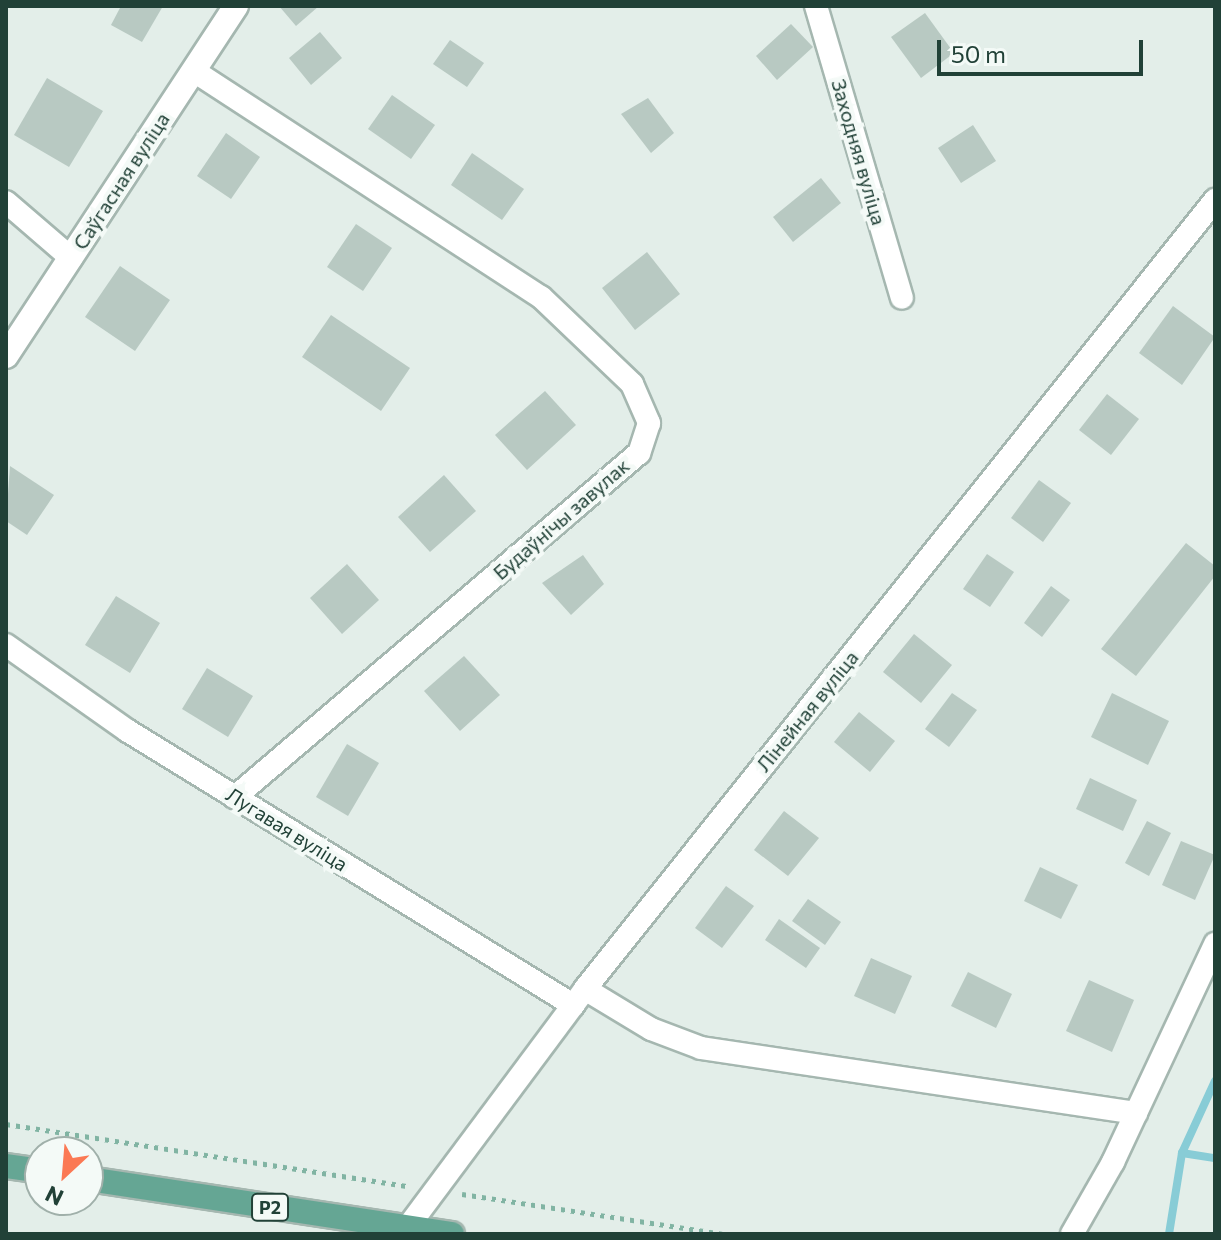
<!DOCTYPE html>
<html>
<head>
<meta charset="utf-8">
<style>
  body { margin:0 }
  #map { position:relative; width:1221px; height:1240px; overflow:hidden; background:#e3eee9; font-family:Commissioner,sans-serif }
  div>[style] { position:absolute }
  .stream>* { height:8px; margin:-4px; padding:0 4px; transform-origin:4px; border-radius:4px; background:#88ccd6 }
  .building>* { inset:0; background:#b8c9c2 }
  .path>* { height:5px; margin-top:-2.5px; transform-origin:0; background:repeating-linear-gradient(90deg,#81b4a3 0 4px,transparent 0 10px) }
  .roads { filter:drop-shadow(2px 0 #a5b7b0) drop-shadow(-2px 0 #a5b7b0) drop-shadow(0 2px #a5b7b0) drop-shadow(0 -2px #a5b7b0) }
  .street>* { height:22px; margin:-11px; padding:0 11px; transform-origin:11px; border-radius:11px; background:#fff }
  .secondary>* { height:24px; margin:-12px; padding:0 12px; transform-origin:12px; border-radius:12px; background:#fff }
  .primary>* { height:24px; margin:-12px; padding:0 12px; transform-origin:12px; border-radius:12px; background:#65a694 }
  span { translate:-50% -50%; white-space:nowrap; text-align:center; line-height:1.15; -webkit-text-stroke:8px #f4faf7; paint-order:stroke }
  .shield-label span { padding:2px 6px; background:#f4faf7; border:2px solid; border-radius:6px; -webkit-text-stroke-width:0 }
  .shield-label { font-size:18px; color:#214137; font-weight:700 }
  .street-label { font-size:20px; color:#214137 }
  .frame { position:absolute; inset:0; border:8px solid #214137; pointer-events:none }
  .north { position:absolute; left:24px; top:1136px; width:80px; height:80px; box-sizing:border-box; background:#f4faf7; border:2px solid #a0b0aa; border-radius:50%; rotate:206deg; font-size:22px; font-weight:700; line-height:32px; text-align:center; color:#214137 }
  .north::after { content:''; display:block; margin:auto; width:28px; height:36px; background:#fb7954; clip-path:polygon(50% 0,100% 100%,50% 72%,0 100%) }
  .scale { position:absolute; left:937px; top:40px; width:206px; height:36px; box-sizing:border-box; border:4px solid #214137; border-top:0; padding-left:10px; font-size:24px; line-height:28px; white-space:nowrap; color:#214137; -webkit-text-stroke:6px #f4faf7; paint-order:stroke }
</style>
</head>
<body>
<div id="map">
  <div class="stream">
    <div style="left:1182px;top:1153px;width:33px;rotate:9deg"></div>
    <div style="left:1169px;top:1234px;width:82px;rotate:-80.9deg"></div>
    <div style="left:1182px;top:1153px;width:79px;rotate:-65.4deg"></div>
  </div>
  <div class="building">
    <div style="clip-path:polygon(121px 6px,163px 6px,142px 42px,111px 25px)"></div>
    <div style="clip-path:polygon(279px 6px,319px 6px,296px 26px)"></div>
    <div style="clip-path:polygon(925px 13px,954px 53px,921px 78px,891px 37px)"></div>
    <div style="clip-path:polygon(791px 24px,813px 47px,777px 80px,756px 56px)"></div>
    <div style="clip-path:polygon(320px 32px,342px 58px,311px 85px,289px 58px)"></div>
    <div style="clip-path:polygon(450px 40px,484px 63px,467px 87px,433px 64px)"></div>
    <div style="clip-path:polygon(47px 78px,103px 111px,69px 167px,14px 135px)"></div>
    <div style="clip-path:polygon(392px 95px,435px 125px,411px 159px,368px 129px)"></div>
    <div style="clip-path:polygon(648px 98px,674px 133px,651px 153px,621px 114px)"></div>
    <div style="clip-path:polygon(973px 125px,996px 161px,961px 183px,938px 148px)"></div>
    <div style="clip-path:polygon(226px 133px,260px 157px,231px 199px,197px 176px)"></div>
    <div style="clip-path:polygon(472px 153px,524px 189px,502px 220px,451px 185px)"></div>
    <div style="clip-path:polygon(821px 178px,841px 203px,793px 242px,773px 217px)"></div>
    <div style="clip-path:polygon(356px 224px,392px 248px,363px 291px,327px 267px)"></div>
    <div style="clip-path:polygon(647px 252px,680px 294px,635px 330px,602px 288px)"></div>
    <div style="clip-path:polygon(120px 266px,170px 300px,135px 351px,85px 317px)"></div>
    <div style="clip-path:polygon(1173px 306px,1215px 337px,1182px 385px,1139px 353px)"></div>
    <div style="clip-path:polygon(331px 315px,410px 368px,381px 411px,302px 357px)"></div>
    <div style="clip-path:polygon(545px 391px,576px 425px,527px 470px,495px 435px)"></div>
    <div style="clip-path:polygon(1107px 394px,1139px 419px,1111px 455px,1079px 430px)"></div>
    <div style="clip-path:polygon(10px 466px,54px 495px,27px 535px,6px 521px)"></div>
    <div style="clip-path:polygon(444px 475px,476px 511px,430px 552px,398px 517px)"></div>
    <div style="clip-path:polygon(1039px 480px,1071px 503px,1043px 542px,1011px 518px)"></div>
    <div style="clip-path:polygon(1186px 543px,1215px 566px,1215px 576px,1136px 676px,1101px 649px)"></div>
    <div style="clip-path:polygon(987px 554px,1014px 572px,990px 607px,963px 589px)"></div>
    <div style="clip-path:polygon(583px 555px,604px 584px,571px 615px,542px 583px)"></div>
    <div style="clip-path:polygon(347px 564px,379px 600px,342px 634px,310px 598px)"></div>
    <div style="clip-path:polygon(1051px 586px,1070px 600px,1042px 637px,1024px 623px)"></div>
    <div style="clip-path:polygon(116px 596px,160px 623px,130px 673px,85px 645px)"></div>
    <div style="clip-path:polygon(914px 634px,952px 665px,921px 703px,883px 672px)"></div>
    <div style="clip-path:polygon(464px 656px,500px 695px,460px 731px,424px 691px)"></div>
    <div style="clip-path:polygon(207px 668px,253px 696px,228px 737px,182px 709px)"></div>
    <div style="clip-path:polygon(952px 693px,977px 710px,949px 747px,925px 729px)"></div>
    <div style="clip-path:polygon(1112px 693px,1169px 721px,1148px 765px,1091px 737px)"></div>
    <div style="clip-path:polygon(859px 712px,895px 741px,870px 772px,834px 742px)"></div>
    <div style="clip-path:polygon(347px 744px,379px 763px,348px 816px,316px 797px)"></div>
    <div style="clip-path:polygon(1090px 778px,1137px 800px,1123px 831px,1076px 809px)"></div>
    <div style="clip-path:polygon(784px 811px,819px 838px,788px 876px,754px 850px)"></div>
    <div style="clip-path:polygon(1147px 821px,1171px 833px,1149px 876px,1125px 863px)"></div>
    <div style="clip-path:polygon(1181px 841px,1215px 855px,1195px 900px,1162px 885px)"></div>
    <div style="clip-path:polygon(1040px 867px,1078px 885px,1061px 919px,1024px 901px)"></div>
    <div style="clip-path:polygon(726px 886px,754px 906px,722px 948px,695px 928px)"></div>
    <div style="clip-path:polygon(808px 899px,841px 922px,825px 945px,792px 921px)"></div>
    <div style="clip-path:polygon(779px 919px,820px 948px,806px 968px,765px 940px)"></div>
    <div style="clip-path:polygon(871px 958px,912px 976px,895px 1014px,854px 996px)"></div>
    <div style="clip-path:polygon(968px 972px,1012px 994px,996px 1028px,951px 1006px)"></div>
    <div style="clip-path:polygon(1089px 980px,1134px 1000px,1112px 1052px,1066px 1031px)"></div>
  </div>
  <div class="path">
    <div style="left:6px;top:1124px;width:407px;rotate:8.8deg"></div>
    <div style="left:462px;top:1194px;width:263px;rotate:8.7deg"></div>
  </div>
  <div class="roads">
    <div class="street">
      <div style="left:816px;top:6px;width:304px;rotate:73.6deg"></div>
      <div style="left:194px;top:71px;width:414px;rotate:33.1deg"></div>
      <div style="left:541px;top:297px;width:126px;rotate:43.7deg"></div>
      <div style="left:632px;top:384px;width:43px;rotate:66.4deg"></div>
      <div style="left:649px;top:423px;width:32px;rotate:108deg"></div>
      <div style="left:639px;top:453px;width:531px;rotate:139.59deg"></div>
      <div style="left:6px;top:202px;width:86px;rotate:40.7deg"></div>
      <div style="left:6px;top:645px;width:149px;rotate:35.2deg"></div>
      <div style="left:128px;top:731px;width:523px;rotate:31.62deg"></div>
      <div style="left:585px;top:989px;width:77px;rotate:31.2deg"></div>
      <div style="left:651px;top:1029px;width:53px;rotate:20.8deg"></div>
      <div style="left:701px;top:1048px;width:440px;rotate:8.5deg"></div>
      <div style="left:407px;top:1228px;width:298px;rotate:-53.3deg"></div>
      <div style="left:585px;top:989px;width:1010px;rotate:-51.39deg"></div>
      <div style="left:1072px;top:1234px;width:83px;rotate:-60.3deg"></div>
      <div style="left:1113px;top:1162px;width:241px;rotate:-64.9deg"></div>
    </div>
    <div class="secondary">
      <div style="left:6px;top:356px;width:419px;rotate:-56.7deg"></div>
    </div>
    <div class="primary">
      <div style="left:6px;top:1166px;width:34px;rotate:8deg"></div>
      <div style="left:88px;top:1179px;width:368px;rotate:8.6deg"></div>
    </div>
  </div>
  <div class="shield-label">
    <span style="left:270px;top:1207px">Р2</span>
  </div>
  <div class="street-label">
    <span style="left:859px;top:152px;rotate:74deg">Заходняя вуліца</span>
    <span style="left:121px;top:181px;rotate:-57deg">Саўгасная вуліца</span>
    <span style="left:561px;top:519px;rotate:-41deg">Будаўнічы завулак</span>
    <span style="left:807px;top:711px;rotate:-51deg">Лінейная вуліца</span>
    <span style="left:287px;top:829px;rotate:32deg">Лугавая вуліца</span>
  </div>
  <div class="frame"></div>
  <div class="north">N</div>
  <div class="scale">50 m</div>
</div>
</body>
</html>
